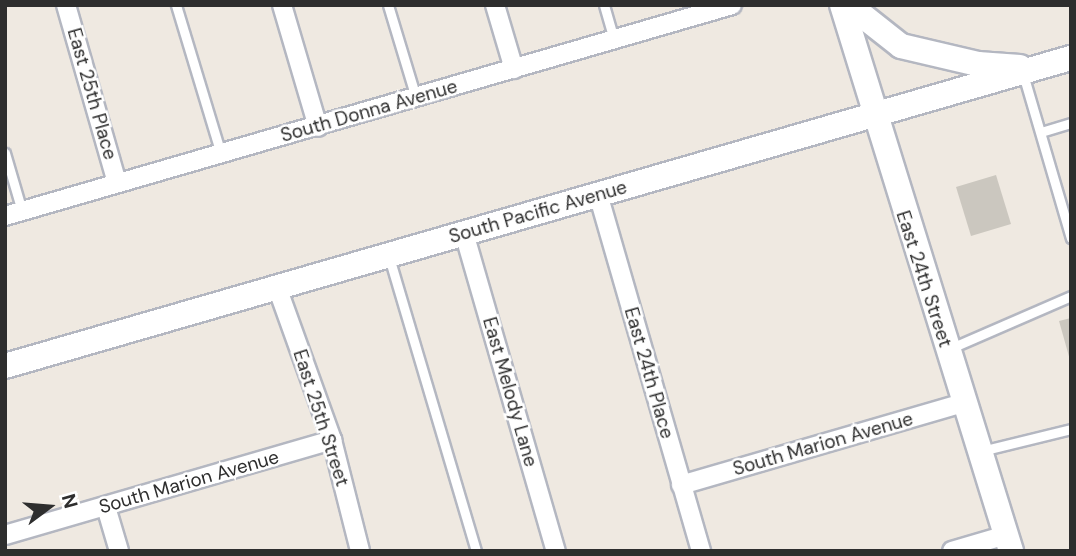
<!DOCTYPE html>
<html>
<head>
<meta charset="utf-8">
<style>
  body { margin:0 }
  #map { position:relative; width:1076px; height:556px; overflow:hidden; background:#efe9e1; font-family:"DM Sans",sans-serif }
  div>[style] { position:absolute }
  .building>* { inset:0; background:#cbc7bf }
  .roads { filter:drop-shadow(2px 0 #b4b7c1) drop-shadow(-2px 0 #b4b7c1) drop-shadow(0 2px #b4b7c1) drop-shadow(0 -2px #b4b7c1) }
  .service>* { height:9px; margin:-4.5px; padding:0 4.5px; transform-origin:4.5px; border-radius:4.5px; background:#fff }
  .minor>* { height:18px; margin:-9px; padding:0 9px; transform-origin:9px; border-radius:9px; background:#fff }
  .secondary>* { height:24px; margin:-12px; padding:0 12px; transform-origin:12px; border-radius:12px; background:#fff }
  span { translate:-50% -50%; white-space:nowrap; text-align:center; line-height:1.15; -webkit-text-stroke:5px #fff; paint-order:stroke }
  .street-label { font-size:19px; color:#2e2e2e }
  .frame { position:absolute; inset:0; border:7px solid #2e2e2e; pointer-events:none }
  .north { position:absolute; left:14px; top:472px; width:70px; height:70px; -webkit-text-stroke:5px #fff; paint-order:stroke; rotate:74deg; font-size:19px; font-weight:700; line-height:28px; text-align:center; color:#2e2e2e }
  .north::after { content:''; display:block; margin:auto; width:24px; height:32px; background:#2e2e2e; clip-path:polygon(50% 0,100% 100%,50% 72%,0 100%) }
</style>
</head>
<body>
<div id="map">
  <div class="building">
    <div style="clip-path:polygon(996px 175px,1011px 224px,971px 236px,956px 187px)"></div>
    <div style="clip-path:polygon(1071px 318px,1071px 360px,1070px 360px,1059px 321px)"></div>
  </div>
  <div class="roads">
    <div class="service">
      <div style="left:176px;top:5px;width:156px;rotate:73.2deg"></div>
      <div style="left:388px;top:5px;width:97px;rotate:73.2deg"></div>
      <div style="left:604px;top:5px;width:36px;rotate:74deg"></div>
      <div style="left:1023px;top:74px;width:171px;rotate:73.7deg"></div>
      <div style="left:1041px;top:132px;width:31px;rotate:-17deg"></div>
      <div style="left:5px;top:153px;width:60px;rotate:73.7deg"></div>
      <div style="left:389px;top:257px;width:307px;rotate:73.5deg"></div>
      <div style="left:951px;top:348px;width:131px;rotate:-23.4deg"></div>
      <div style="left:981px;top:451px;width:93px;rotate:-13.7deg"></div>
    </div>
    <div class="minor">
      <div style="left:66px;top:5px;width:185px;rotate:74deg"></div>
      <div style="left:282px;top:5px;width:127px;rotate:73.6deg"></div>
      <div style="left:495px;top:5px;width:67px;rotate:73.5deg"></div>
      <div style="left:598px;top:194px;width:372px;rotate:73.9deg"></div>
      <div style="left:5px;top:216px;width:757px;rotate:-16.18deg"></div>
      <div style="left:464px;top:233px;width:331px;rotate:73.9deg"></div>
      <div style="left:277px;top:287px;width:163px;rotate:70.2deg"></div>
      <div style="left:332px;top:440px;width:114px;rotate:75.8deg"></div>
      <div style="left:681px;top:485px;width:295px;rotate:-16.2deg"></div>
      <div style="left:106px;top:507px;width:46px;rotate:73.5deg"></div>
      <div style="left:5px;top:535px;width:341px;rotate:-16.2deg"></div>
      <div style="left:952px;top:551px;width:56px;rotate:-16.5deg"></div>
    </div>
    <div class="secondary">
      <div style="left:842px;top:5px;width:572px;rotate:72.8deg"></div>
      <div style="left:849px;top:5px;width:66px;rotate:38.3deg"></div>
      <div style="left:901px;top:46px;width:79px;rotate:13.2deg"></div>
      <div style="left:978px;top:64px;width:42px;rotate:4.1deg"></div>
      <div style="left:5px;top:366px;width:1110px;rotate:-16.12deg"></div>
    </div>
  </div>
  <div class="street-label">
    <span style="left:92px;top:94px;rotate:74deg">East 25th Place</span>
    <span style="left:369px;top:111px;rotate:-16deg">South Donna Avenue</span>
    <span style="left:538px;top:212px;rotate:-16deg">South Pacific Avenue</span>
    <span style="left:924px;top:279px;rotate:72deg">East 24th Street</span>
    <span style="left:649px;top:373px;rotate:74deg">East 24th Place</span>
    <span style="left:510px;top:392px;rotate:74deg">East Melody Lane</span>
    <span style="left:321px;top:418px;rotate:72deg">East 25th Street</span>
    <span style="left:823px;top:444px;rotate:-16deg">South Marion Avenue</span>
    <span style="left:189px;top:482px;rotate:-16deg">South Marion Avenue</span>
  </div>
  <div class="frame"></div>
  <div class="north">N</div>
</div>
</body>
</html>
